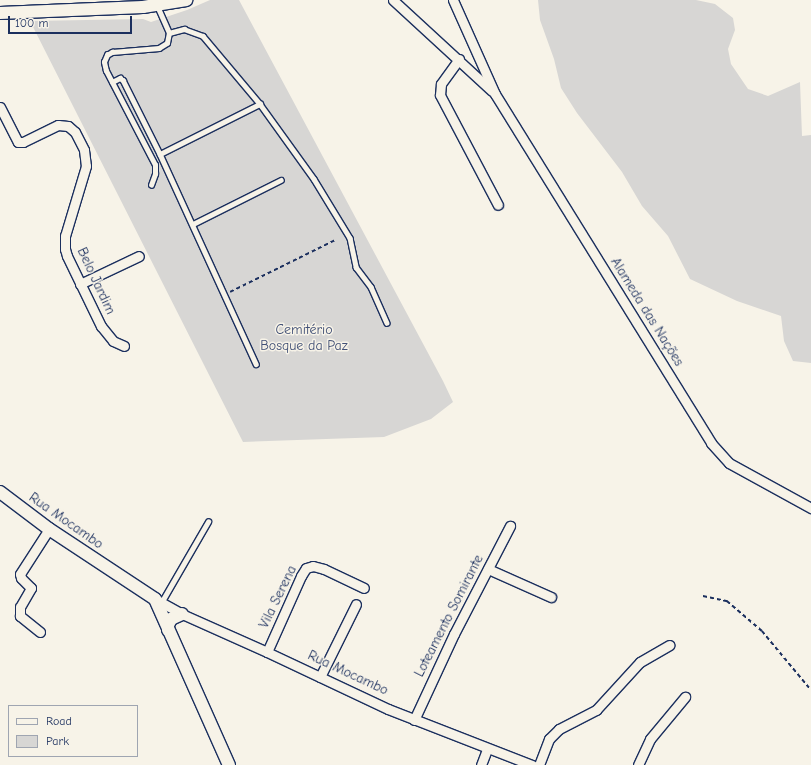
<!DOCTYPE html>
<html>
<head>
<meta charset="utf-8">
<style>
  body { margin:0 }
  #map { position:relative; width:811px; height:765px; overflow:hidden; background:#f7f3e8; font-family:"Comic Neue",sans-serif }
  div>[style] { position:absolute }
  .green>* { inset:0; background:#d7d6d4 }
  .path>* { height:1.5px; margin-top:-0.75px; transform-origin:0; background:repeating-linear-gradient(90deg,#1b2f5e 0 4px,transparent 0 7px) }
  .roads { filter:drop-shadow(1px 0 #1b2f5e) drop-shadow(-1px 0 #1b2f5e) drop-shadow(0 1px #1b2f5e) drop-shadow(0 -1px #1b2f5e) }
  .service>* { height:4.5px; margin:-2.25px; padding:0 2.25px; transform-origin:2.25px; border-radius:2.25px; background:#f7f3e8 }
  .minor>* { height:9px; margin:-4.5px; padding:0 4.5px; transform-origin:4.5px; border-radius:4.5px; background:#f7f3e8 }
  .secondary>* { height:12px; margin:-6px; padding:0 6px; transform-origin:6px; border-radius:6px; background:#f7f3e8 }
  span { translate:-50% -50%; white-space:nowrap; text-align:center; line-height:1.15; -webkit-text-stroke:3px #f7f3e8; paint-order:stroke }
  .street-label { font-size:14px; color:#1b2f5e }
  .park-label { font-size:14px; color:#415076 }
  .legend { position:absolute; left:8px; top:705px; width:130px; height:52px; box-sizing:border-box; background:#f7f3e8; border:1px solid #9fa5b1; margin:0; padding:5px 7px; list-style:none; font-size:12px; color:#1b2f5e }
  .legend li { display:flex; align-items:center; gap:8px; height:20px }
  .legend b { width:20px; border:1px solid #9fa5b1 }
  .scale { position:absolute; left:8px; top:16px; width:124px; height:18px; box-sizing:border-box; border:2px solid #1b2f5e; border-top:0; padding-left:5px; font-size:12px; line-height:14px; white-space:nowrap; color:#1b2f5e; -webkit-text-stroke:3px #f7f3e8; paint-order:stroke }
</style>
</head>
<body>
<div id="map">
  <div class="green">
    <div style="clip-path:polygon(210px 0,239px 0,443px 381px,453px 402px,431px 419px,384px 437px,243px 442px,30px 21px,143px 19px,151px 22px,187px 10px)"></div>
    <div style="clip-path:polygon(538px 0,696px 0,715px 4px,733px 18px,735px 30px,728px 49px,731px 64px,748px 89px,768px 96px,800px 82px,802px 136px,811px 135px,811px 363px,793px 361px,784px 341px,781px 316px,737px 301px,690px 279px,668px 236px,642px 206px,622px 172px,577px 113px,561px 88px,554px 59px,540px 20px)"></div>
  </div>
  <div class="path">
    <div style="left:230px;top:292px;width:117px;rotate:-26.3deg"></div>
    <div style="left:703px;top:596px;width:25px;rotate:12deg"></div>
    <div style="left:727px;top:601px;width:46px;rotate:40.6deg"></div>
    <div style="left:762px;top:631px;width:77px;rotate:50.3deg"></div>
  </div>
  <div class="roads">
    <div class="service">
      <div style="left:169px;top:33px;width:16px;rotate:-15deg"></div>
      <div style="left:184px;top:29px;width:20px;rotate:20deg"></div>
      <div style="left:203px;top:36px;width:89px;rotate:50deg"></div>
      <div style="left:260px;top:104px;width:92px;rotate:54.2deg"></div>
      <div style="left:314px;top:179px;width:69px;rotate:58.6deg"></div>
      <div style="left:350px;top:238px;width:30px;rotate:78deg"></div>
      <div style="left:356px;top:267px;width:25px;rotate:53deg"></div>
      <div style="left:371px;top:287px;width:39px;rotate:66deg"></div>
      <div style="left:112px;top:82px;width:9px;rotate:-27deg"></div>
      <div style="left:120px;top:78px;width:4px;rotate:34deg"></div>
      <div style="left:123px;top:80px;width:83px;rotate:63.4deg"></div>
      <div style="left:160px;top:154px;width:231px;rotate:65.4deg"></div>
      <div style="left:160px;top:154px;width:112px;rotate:-26.6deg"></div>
      <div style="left:151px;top:185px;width:12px;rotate:-70deg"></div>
      <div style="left:155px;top:174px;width:9px;rotate:-90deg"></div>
      <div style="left:155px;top:165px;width:106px;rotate:-117.5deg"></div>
      <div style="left:106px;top:71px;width:9px;rotate:-103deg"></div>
      <div style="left:104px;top:62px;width:8px;rotate:-67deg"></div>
      <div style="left:107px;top:55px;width:6px;rotate:-31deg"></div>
      <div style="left:112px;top:52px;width:47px;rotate:-4.9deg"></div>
      <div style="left:159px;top:48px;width:9px;rotate:-32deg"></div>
      <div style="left:167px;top:43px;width:10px;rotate:-79deg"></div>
      <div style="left:169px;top:33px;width:30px;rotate:-114deg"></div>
      <div style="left:193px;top:224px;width:98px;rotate:-26.6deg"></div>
      <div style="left:161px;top:603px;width:94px;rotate:-59.9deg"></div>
    </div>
    <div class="minor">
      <div style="left:393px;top:0;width:134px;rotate:42.6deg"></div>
      <div style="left:453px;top:0;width:103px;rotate:65.9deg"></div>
      <div style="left:495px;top:94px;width:410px;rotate:58.2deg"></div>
      <div style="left:711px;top:443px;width:27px;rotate:48deg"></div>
      <div style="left:729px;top:463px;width:94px;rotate:28.8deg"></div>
      <div style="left:459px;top:59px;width:31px;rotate:126deg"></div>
      <div style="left:441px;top:84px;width:11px;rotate:95deg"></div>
      <div style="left:440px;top:95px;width:124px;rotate:62.2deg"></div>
      <div style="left:0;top:107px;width:39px;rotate:63deg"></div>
      <div style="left:18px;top:142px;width:5px"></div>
      <div style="left:23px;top:142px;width:39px;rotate:-26deg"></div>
      <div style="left:58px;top:125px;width:10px;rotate:6deg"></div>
      <div style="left:68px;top:126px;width:9px;rotate:41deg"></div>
      <div style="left:75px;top:132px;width:20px;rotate:63deg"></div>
      <div style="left:84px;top:150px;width:16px;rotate:83deg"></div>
      <div style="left:86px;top:166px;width:73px;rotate:106.7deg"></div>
      <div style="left:65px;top:236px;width:13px;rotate:90deg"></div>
      <div style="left:65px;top:249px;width:7px;rotate:74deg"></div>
      <div style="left:67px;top:256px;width:78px;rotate:64.1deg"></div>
      <div style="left:101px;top:326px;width:19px;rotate:51deg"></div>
      <div style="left:113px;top:341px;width:12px;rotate:24deg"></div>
      <div style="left:80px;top:284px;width:65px;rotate:-25.4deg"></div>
      <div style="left:488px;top:569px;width:69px;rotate:24deg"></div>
      <div style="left:155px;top:599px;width:31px;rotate:29deg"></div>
      <div style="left:182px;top:614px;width:93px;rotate:24.1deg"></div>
      <div style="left:267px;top:652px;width:134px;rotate:25.2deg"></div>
      <div style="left:388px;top:709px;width:155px;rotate:21.3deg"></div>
      <div style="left:40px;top:632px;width:26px;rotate:-141deg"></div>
      <div style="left:20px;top:616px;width:9px;rotate:-90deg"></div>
      <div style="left:20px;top:607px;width:22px;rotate:-60deg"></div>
      <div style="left:31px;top:588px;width:14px;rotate:-135deg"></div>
      <div style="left:21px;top:578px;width:4px;rotate:-104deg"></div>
      <div style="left:20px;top:574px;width:54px;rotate:-57.2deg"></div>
      <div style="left:267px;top:652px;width:83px;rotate:-65.9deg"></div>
      <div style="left:301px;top:576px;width:9px;rotate:-58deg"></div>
      <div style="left:306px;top:568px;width:7px;rotate:-16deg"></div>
      <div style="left:313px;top:566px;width:11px;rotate:15deg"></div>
      <div style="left:324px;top:569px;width:44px;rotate:25.4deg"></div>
      <div style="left:320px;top:677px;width:81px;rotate:-63.7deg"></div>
      <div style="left:414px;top:720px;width:95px;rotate:-65.1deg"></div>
      <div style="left:454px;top:634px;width:122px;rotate:-62.6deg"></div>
      <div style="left:481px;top:765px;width:17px;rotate:-69deg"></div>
      <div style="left:539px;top:765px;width:28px;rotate:-69deg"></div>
      <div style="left:549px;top:739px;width:14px;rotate:-45deg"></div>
      <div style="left:559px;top:729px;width:42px;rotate:-27.2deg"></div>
      <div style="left:596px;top:710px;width:65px;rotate:-47.5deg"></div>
      <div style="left:640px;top:662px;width:34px;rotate:-30deg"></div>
      <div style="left:638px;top:765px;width:29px;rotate:-65deg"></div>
      <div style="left:650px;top:739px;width:55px;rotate:-50.2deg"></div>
    </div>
    <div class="secondary">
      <div style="left:0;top:13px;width:143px;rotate:-2.4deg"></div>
      <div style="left:143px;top:7px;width:44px;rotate:-9.2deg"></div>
      <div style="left:0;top:492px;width:61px;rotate:37.1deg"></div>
      <div style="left:49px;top:529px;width:127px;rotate:33.4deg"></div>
      <div style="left:155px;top:599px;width:182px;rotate:66deg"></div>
      <div style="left:168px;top:630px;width:5px;rotate:-90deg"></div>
      <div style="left:168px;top:625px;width:7px;rotate:-63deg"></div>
      <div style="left:171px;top:619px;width:12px;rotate:-24deg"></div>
    </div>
  </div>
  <div class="street-label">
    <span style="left:96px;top:281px;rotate:65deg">Belo Jardim</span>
    <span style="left:647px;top:312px;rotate:58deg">Alameda das Nações</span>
    <span style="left:66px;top:521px;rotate:35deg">Rua Mocambo</span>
    <span style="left:278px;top:597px;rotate:-64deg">Vila Serena</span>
    <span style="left:449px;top:616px;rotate:-63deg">Loteamento Somirante</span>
    <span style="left:348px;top:673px;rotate:25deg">Rua Mocambo</span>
  </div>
  <div class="park-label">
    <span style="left:304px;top:338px">Cemitério<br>Bosque da Paz</span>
  </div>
  <ul class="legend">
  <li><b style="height:5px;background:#f7f3e8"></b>Road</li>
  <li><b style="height:11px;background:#d7d6d4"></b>Park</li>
  </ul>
  <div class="scale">100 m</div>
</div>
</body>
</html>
